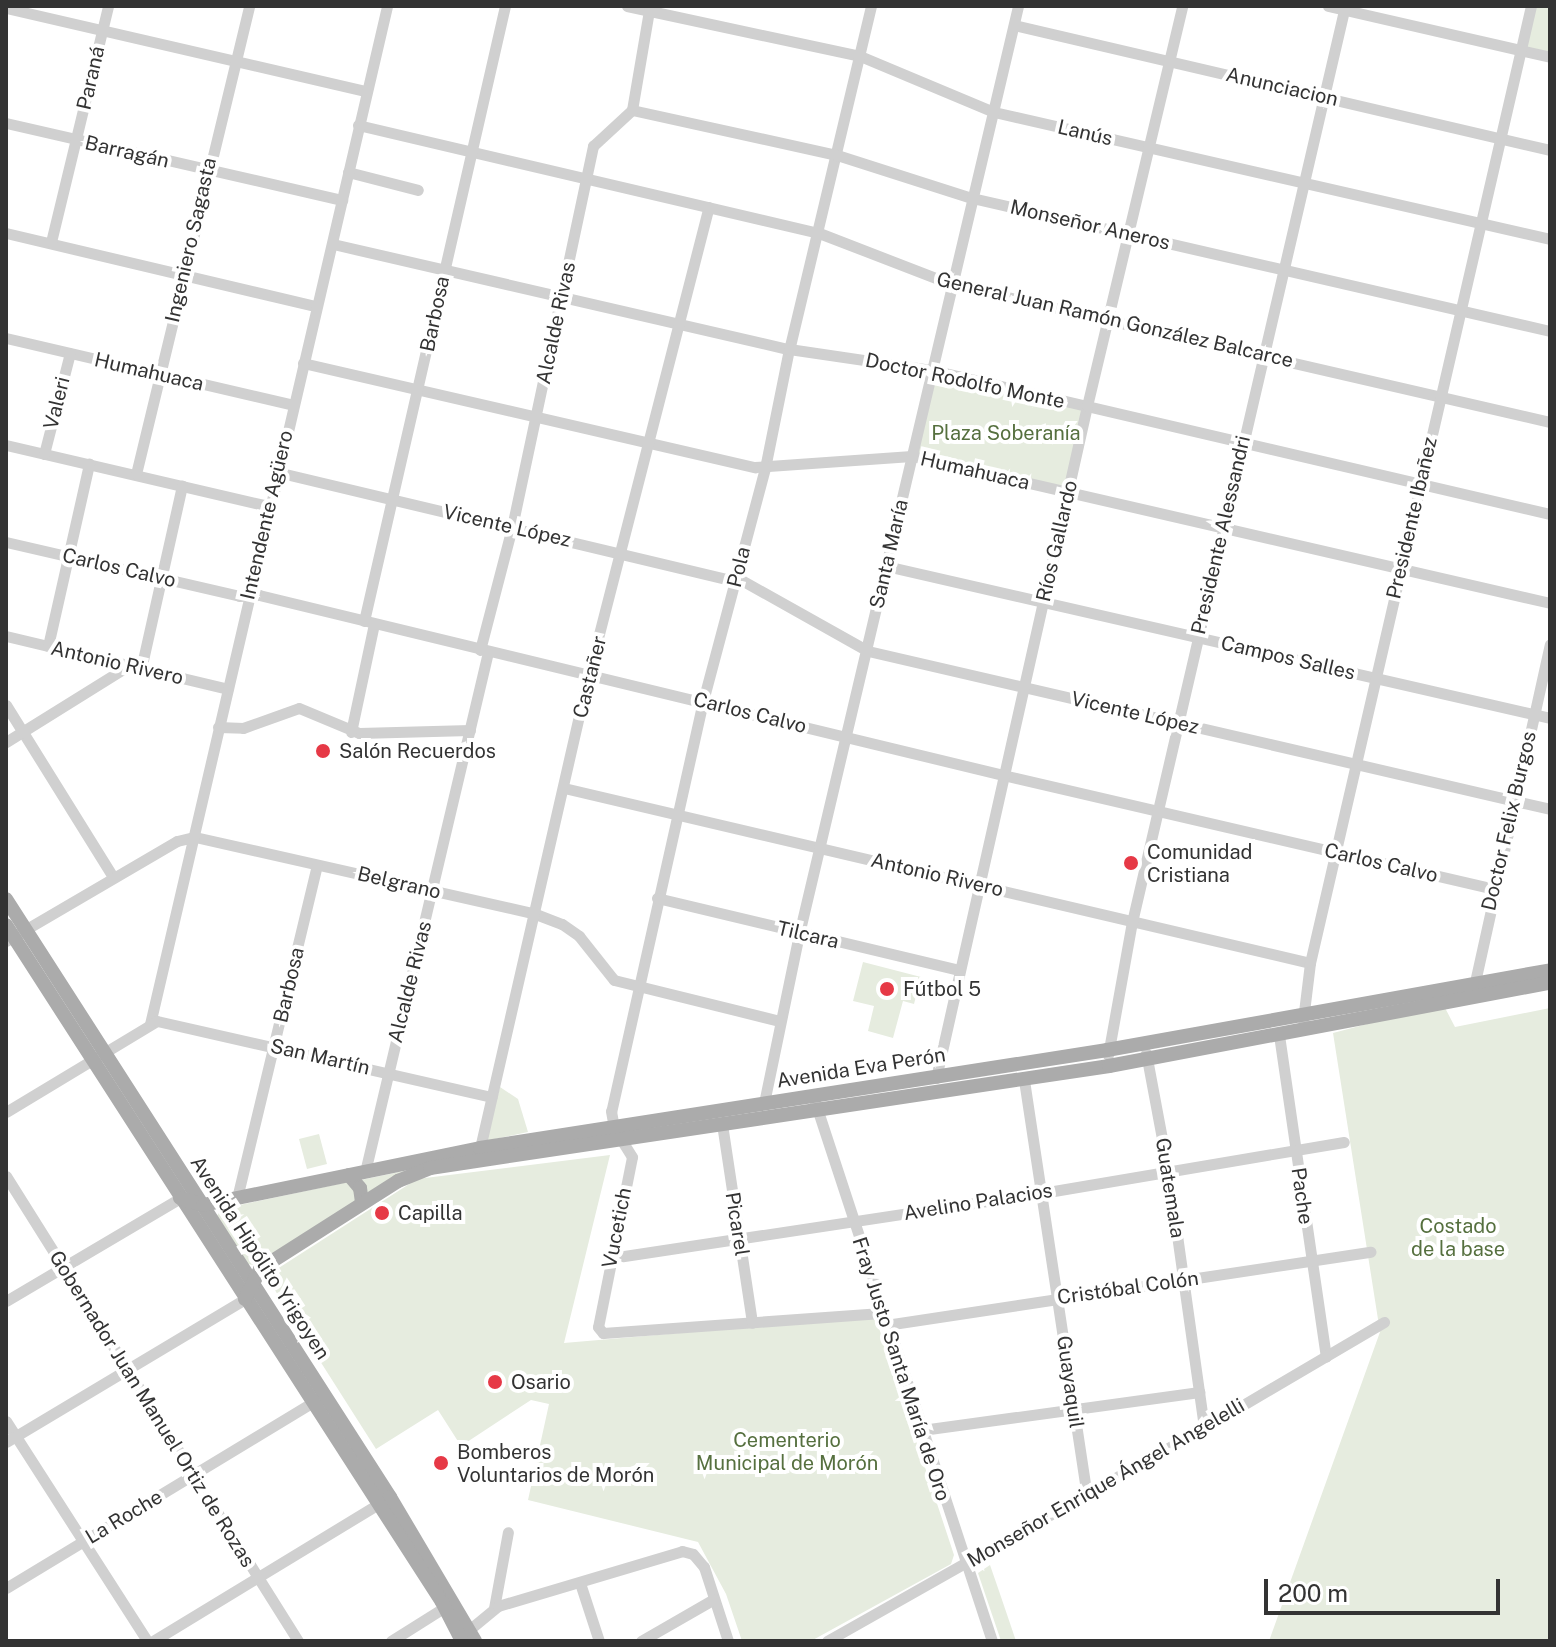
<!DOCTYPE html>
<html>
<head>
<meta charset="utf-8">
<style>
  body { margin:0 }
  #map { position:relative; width:1556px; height:1647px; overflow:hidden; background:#fff; font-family:"Public Sans",sans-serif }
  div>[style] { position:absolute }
  .green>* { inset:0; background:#e6ecdf }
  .minor>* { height:11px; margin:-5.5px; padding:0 5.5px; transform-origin:5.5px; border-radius:5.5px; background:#d0d0d0 }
  .major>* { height:14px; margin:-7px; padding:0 7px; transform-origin:7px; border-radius:7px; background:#ababab }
  .dots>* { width:22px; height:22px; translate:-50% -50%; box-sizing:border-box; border:4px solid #fff; border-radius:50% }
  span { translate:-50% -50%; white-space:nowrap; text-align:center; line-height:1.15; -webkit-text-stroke:8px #fff; paint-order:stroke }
  .street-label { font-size:20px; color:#333 }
  .park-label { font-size:20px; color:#56703f }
  .poi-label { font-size:20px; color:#333 }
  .left { translate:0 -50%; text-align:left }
  .frame { position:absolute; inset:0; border:8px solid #333; pointer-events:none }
  .scale { position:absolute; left:1264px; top:1579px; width:236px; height:36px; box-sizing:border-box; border:4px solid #333; border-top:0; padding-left:10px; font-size:24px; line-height:28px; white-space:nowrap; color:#333; -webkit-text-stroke:6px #fff; paint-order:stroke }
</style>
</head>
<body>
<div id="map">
  <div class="green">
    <div style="clip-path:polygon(1531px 6px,1550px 6px,1550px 57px,1521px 52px)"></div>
    <div style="clip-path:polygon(932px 370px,1087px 406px,1068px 493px,912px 456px)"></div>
    <div style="clip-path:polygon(863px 962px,921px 977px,914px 1004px,903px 1001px,893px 1038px,868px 1031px,874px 1006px,853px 1001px)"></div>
    <div style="clip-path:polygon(1443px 1004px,1455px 1027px,1550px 1008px,1550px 1641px,1269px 1641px,1380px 1332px,1333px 1033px)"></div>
    <div style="clip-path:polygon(500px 1087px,518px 1099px,528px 1132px,486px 1141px)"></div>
    <div style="clip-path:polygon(319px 1134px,327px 1164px,307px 1169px,299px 1139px)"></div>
    <div style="clip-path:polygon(480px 1155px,367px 1194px,366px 1184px,361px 1180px)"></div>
    <div style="clip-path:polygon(610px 1155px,564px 1343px,875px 1316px,954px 1555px,951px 1564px,811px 1641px,742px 1641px,726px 1594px,698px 1542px,528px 1500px,549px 1404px,531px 1400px,461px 1446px,438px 1410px,376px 1449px,271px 1284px,274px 1271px,417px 1179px)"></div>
    <div style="clip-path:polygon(348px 1182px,355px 1188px,356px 1202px,254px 1265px,247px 1264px,217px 1216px,221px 1209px)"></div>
    <div style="clip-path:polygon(990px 1565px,999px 1591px,1016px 1641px,1001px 1641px,978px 1573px)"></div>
  </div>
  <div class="minor">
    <div style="left:627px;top:6px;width:238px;rotate:12.1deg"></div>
    <div style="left:860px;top:56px;width:145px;rotate:22.7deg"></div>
    <div style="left:994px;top:112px;width:570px;rotate:12.87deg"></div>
    <div style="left:871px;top:6px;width:353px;rotate:103.4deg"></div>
    <div style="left:789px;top:349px;width:121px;rotate:101.4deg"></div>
    <div style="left:765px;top:468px;width:241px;rotate:104.9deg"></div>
    <div style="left:703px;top:701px;width:420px;rotate:102.6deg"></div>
    <div style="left:611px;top:1111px;width:17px;rotate:80deg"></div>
    <div style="left:614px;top:1128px;width:34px;rotate:58deg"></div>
    <div style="left:632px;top:1157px;width:173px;rotate:101.3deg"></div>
    <div style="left:598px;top:1327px;width:8px;rotate:50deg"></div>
    <div style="left:603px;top:1333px;width:279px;rotate:-4.1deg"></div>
    <div style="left:1328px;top:6px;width:228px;rotate:12.9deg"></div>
    <div style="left:6px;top:8px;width:368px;rotate:13deg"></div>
    <div style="left:1014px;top:25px;width:550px;rotate:13.13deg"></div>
    <div style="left:632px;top:110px;width:210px;rotate:12.4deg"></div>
    <div style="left:837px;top:155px;width:142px;rotate:17.7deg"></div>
    <div style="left:972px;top:198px;width:593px;rotate:12.96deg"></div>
    <div style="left:6px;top:123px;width:345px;rotate:12.9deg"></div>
    <div style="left:358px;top:125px;width:473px;rotate:13.2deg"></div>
    <div style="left:819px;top:233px;width:142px;rotate:21.1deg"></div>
    <div style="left:951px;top:284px;width:615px;rotate:12.97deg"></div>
    <div style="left:348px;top:172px;width:72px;rotate:14.4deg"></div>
    <div style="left:6px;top:233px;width:318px;rotate:13.3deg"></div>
    <div style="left:51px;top:242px;width:243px;rotate:-76.4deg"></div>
    <div style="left:333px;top:244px;width:468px;rotate:13deg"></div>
    <div style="left:789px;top:349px;width:145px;rotate:8.4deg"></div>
    <div style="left:932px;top:370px;width:635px;rotate:13.12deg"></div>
    <div style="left:6px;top:338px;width:295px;rotate:13.1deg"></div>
    <div style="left:303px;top:363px;width:464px;rotate:13deg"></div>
    <div style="left:755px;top:467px;width:157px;rotate:-4deg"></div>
    <div style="left:912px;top:456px;width:655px;rotate:12.97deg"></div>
    <div style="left:6px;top:445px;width:269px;rotate:13.1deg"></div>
    <div style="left:44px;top:454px;width:104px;rotate:-75.6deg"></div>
    <div style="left:277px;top:472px;width:472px;rotate:13.4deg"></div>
    <div style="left:136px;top:474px;width:481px;rotate:-76.4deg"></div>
    <div style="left:6px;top:542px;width:239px;rotate:13deg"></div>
    <div style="left:239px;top:596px;width:20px;rotate:-3deg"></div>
    <div style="left:259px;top:595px;width:765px;rotate:13.6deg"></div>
    <div style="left:1003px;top:775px;width:504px;rotate:13.07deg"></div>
    <div style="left:886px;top:566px;width:681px;rotate:12.89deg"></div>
    <div style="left:736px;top:577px;width:151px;rotate:29.3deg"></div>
    <div style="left:868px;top:651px;width:700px;rotate:13.04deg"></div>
    <div style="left:364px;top:621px;width:631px;rotate:-77.09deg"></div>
    <div style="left:6px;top:636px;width:228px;rotate:13.4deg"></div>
    <div style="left:48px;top:646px;width:187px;rotate:-77.3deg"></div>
    <div style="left:480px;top:650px;width:127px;rotate:-75.4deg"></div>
    <div style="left:512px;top:527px;width:390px;rotate:-78deg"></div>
    <div style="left:593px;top:146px;width:53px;rotate:-42.7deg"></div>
    <div style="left:632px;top:110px;width:100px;rotate:-80.3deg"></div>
    <div style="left:141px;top:669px;width:188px;rotate:-77.4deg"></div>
    <div style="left:6px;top:705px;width:203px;rotate:58.1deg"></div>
    <div style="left:218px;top:727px;width:25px;rotate:2deg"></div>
    <div style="left:243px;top:728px;width:59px;rotate:-19.7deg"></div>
    <div style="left:299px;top:708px;width:65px;rotate:22.6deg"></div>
    <div style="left:359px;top:733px;width:111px;rotate:-1.5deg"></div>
    <div style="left:351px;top:732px;width:110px;rotate:-78deg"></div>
    <div style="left:6px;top:742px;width:144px;rotate:-31.9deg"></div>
    <div style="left:564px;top:788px;width:766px;rotate:13.2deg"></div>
    <div style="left:657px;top:898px;width:310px;rotate:13.4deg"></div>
    <div style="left:6px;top:941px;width:198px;rotate:-30.3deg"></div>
    <div style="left:177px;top:841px;width:18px;rotate:-13deg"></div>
    <div style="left:195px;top:837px;width:346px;rotate:12.7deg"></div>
    <div style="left:533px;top:913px;width:31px;rotate:21deg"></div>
    <div style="left:562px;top:924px;width:21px;rotate:35deg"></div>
    <div style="left:579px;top:936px;width:56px;rotate:51.5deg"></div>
    <div style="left:614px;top:980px;width:171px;rotate:13.9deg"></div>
    <div style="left:1473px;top:991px;width:355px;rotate:-77.5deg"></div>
    <div style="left:1303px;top:1020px;width:57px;rotate:-83deg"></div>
    <div style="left:1310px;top:963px;width:982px;rotate:-77deg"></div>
    <div style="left:150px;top:1024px;width:1045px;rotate:-76.89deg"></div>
    <div style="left:1279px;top:1035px;width:325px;rotate:81.7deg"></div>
    <div style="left:1146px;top:1053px;width:120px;rotate:79.4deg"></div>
    <div style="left:1168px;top:1171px;width:260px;rotate:82deg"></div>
    <div style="left:1108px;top:1055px;width:135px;rotate:-79.8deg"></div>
    <div style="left:1132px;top:922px;width:940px;rotate:-76.91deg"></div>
    <div style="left:936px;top:1078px;width:689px;rotate:-77.34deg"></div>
    <div style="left:1087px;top:406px;width:411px;rotate:-76.6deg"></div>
    <div style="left:1024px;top:1080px;width:420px;rotate:81.4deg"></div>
    <div style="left:815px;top:1102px;width:567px;rotate:71.82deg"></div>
    <div style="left:764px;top:1103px;width:173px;rotate:-78.3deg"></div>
    <div style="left:799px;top:934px;width:953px;rotate:-76.72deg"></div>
    <div style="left:6px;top:1112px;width:176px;rotate:-31.1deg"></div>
    <div style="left:157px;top:1021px;width:343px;rotate:12.8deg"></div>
    <div style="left:722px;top:1124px;width:201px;rotate:81.4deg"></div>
    <div style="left:480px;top:1148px;width:487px;rotate:-77.1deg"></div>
    <div style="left:589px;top:673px;width:481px;rotate:-75.6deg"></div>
    <div style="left:365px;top:1172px;width:534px;rotate:-76.69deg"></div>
    <div style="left:6px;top:1176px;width:549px;rotate:57.87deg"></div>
    <div style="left:237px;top:1198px;width:342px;rotate:-76.5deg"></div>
    <div style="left:611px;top:1258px;width:436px;rotate:-8.6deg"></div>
    <div style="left:1042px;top:1193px;width:306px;rotate:-9.6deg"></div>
    <div style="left:6px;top:1301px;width:202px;rotate:-30.6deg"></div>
    <div style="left:886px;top:1325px;width:490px;rotate:-8.6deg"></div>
    <div style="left:6px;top:1421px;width:261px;rotate:57.3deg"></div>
    <div style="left:922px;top:1430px;width:280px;rotate:-7.8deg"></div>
    <div style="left:6px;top:1442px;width:279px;rotate:-30.9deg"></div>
    <div style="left:580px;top:1583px;width:61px;rotate:71.9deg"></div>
    <div style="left:6px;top:1588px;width:367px;rotate:-31.2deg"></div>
    <div style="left:494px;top:1608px;width:77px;rotate:-79.6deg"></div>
    <div style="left:464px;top:1634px;width:44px;rotate:-39.5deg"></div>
    <div style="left:498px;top:1606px;width:192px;rotate:-16.6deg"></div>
    <div style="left:682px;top:1551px;width:11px;rotate:15deg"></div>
    <div style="left:693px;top:1554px;width:17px;rotate:50deg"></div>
    <div style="left:704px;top:1567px;width:78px;rotate:72deg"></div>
    <div style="left:153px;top:1641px;width:271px;rotate:-31.3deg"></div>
    <div style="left:391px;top:1641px;width:64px;rotate:-32.2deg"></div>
    <div style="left:641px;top:1641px;width:84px;rotate:-29.9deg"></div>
    <div style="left:827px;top:1641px;width:433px;rotate:-29.5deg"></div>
    <div style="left:1204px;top:1428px;width:209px;rotate:-30.5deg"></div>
  </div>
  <div class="major">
    <div style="left:6px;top:899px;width:711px;rotate:57.29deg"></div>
    <div style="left:390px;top:1497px;width:167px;rotate:59.4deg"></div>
    <div style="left:6px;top:925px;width:805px;rotate:57.22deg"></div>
    <div style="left:442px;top:1602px;width:44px;rotate:62.9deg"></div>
    <div style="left:349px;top:1175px;width:17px;rotate:50deg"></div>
    <div style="left:360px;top:1188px;width:15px;rotate:82deg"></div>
    <div style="left:180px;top:1198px;width:24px;rotate:17deg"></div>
    <div style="left:203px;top:1205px;width:283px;rotate:-11.6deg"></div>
    <div style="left:480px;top:1148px;width:635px;rotate:-8.88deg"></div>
    <div style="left:1107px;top:1050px;width:450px;rotate:-10.2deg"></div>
    <div style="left:245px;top:1299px;width:34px;rotate:-63deg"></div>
    <div style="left:260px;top:1269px;width:164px;rotate:-32.5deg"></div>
    <div style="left:398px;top:1181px;width:35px;rotate:-22deg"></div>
    <div style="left:430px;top:1168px;width:687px;rotate:-8.54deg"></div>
    <div style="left:1109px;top:1066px;width:449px;rotate:-10.7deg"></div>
  </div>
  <div class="dots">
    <div style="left:323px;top:751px;background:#e63946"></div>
    <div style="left:1131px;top:863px;background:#e63946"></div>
    <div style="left:887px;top:989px;background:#e63946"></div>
    <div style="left:382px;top:1213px;background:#e63946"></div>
    <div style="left:495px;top:1382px;background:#e63946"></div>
    <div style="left:441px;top:1463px;background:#e63946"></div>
  </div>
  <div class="street-label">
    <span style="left:91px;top:78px;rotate:-77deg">Paraná</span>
    <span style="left:1282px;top:87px;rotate:13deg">Anunciacion</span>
    <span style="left:1085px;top:133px;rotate:13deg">Lanús</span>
    <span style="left:127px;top:152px;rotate:13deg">Barragán</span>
    <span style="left:1090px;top:225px;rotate:13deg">Monseñor Aneros</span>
    <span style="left:191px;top:240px;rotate:-77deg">Ingeniero Sagasta</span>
    <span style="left:435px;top:314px;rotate:-78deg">Barbosa</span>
    <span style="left:1115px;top:320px;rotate:13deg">General Juan Ramón González Balcarce</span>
    <span style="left:556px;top:323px;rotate:-78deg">Alcalde Rivas</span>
    <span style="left:149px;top:372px;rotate:13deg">Humahuaca</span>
    <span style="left:965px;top:381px;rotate:12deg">Doctor Rodolfo Monte</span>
    <span style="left:57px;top:403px;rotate:-76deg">Valeri</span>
    <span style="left:975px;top:471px;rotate:13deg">Humahuaca</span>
    <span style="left:267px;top:515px;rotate:-77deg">Intendente Agüero</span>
    <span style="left:1412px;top:518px;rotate:-77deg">Presidente Ibañez</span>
    <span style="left:507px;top:526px;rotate:13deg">Vicente López</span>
    <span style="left:1221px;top:535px;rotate:-77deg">Presidente Alessandri</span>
    <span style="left:1057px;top:541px;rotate:-77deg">Ríos Gallardo</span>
    <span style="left:889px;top:554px;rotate:-77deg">Santa María</span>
    <span style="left:739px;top:567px;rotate:-76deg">Pola</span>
    <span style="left:119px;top:568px;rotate:13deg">Carlos Calvo</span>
    <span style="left:1288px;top:658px;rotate:13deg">Campos Salles</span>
    <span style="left:117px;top:663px;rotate:13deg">Antonio Rivero</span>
    <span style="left:590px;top:677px;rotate:-76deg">Castañer</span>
    <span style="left:750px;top:713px;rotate:14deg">Carlos Calvo</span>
    <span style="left:1135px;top:713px;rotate:13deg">Vicente López</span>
    <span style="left:1509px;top:821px;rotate:-77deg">Doctor Felix Burgos</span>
    <span style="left:1381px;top:863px;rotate:13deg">Carlos Calvo</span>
    <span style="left:937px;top:875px;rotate:13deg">Antonio Rivero</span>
    <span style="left:399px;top:883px;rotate:13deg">Belgrano</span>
    <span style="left:808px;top:935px;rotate:13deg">Tilcara</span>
    <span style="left:410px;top:982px;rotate:-76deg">Alcalde Rivas</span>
    <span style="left:289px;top:985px;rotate:-77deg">Barbosa</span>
    <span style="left:320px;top:1057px;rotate:13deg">San Martín</span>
    <span style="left:861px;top:1068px;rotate:-9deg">Avenida Eva Perón</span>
    <span style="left:1170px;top:1188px;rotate:81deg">Guatemala</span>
    <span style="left:1302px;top:1196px;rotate:82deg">Pache</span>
    <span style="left:978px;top:1202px;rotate:-9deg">Avelino Palacios</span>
    <span style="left:737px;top:1224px;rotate:81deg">Picarel</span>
    <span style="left:617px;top:1228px;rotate:-79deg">Vucetich</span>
    <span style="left:260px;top:1258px;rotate:57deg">Avenida Hipólito Yrigoyen</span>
    <span style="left:1128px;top:1288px;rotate:-8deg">Cristóbal Colón</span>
    <span style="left:901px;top:1369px;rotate:72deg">Fray Justo Santa María de Oro</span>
    <span style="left:1070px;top:1382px;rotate:82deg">Guayaquil</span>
    <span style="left:152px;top:1409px;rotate:58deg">Gobernador Juan Manuel Ortiz de Rozas</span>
    <span style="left:1106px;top:1483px;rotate:-30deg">Monseñor Enrique Ángel Angelelli</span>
    <span style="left:124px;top:1517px;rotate:-31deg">La Roche</span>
  </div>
  <div class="park-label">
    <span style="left:1006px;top:433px">Plaza Soberanía</span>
    <span style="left:1458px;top:1238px">Costado<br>de la base</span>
    <span style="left:787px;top:1452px">Cementerio<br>Municipal de Morón</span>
  </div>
  <div class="poi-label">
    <span class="left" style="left:339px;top:751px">Salón Recuerdos</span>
    <span class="left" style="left:1147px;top:864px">Comunidad<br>Cristiana</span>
    <span class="left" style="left:903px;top:989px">Fútbol 5</span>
    <span class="left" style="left:398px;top:1213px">Capilla</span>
    <span class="left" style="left:511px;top:1382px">Osario</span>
    <span class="left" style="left:457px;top:1464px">Bomberos<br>Voluntarios de Morón</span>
  </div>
  <div class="frame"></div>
  <div class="scale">200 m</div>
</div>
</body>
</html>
